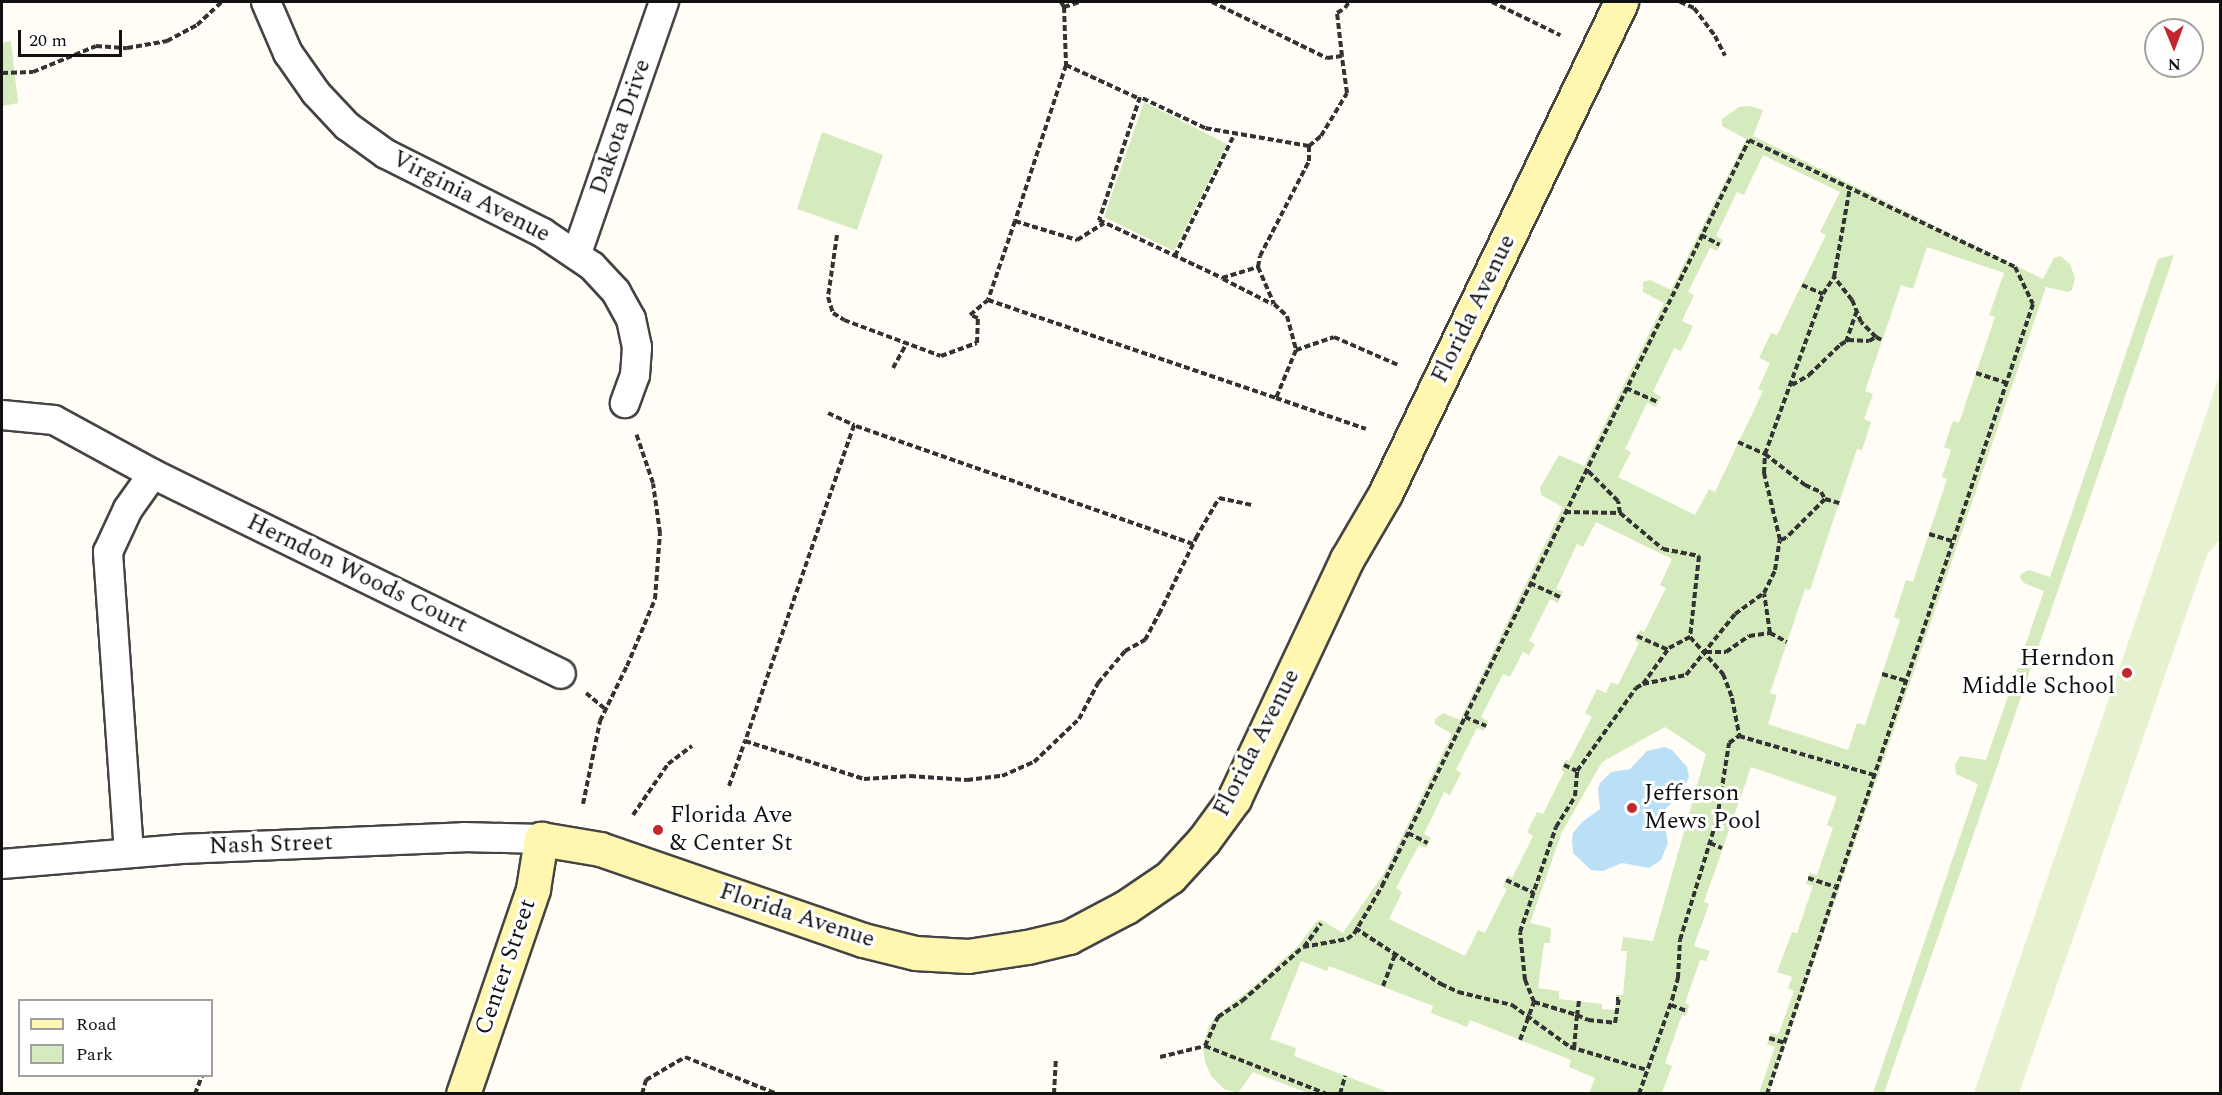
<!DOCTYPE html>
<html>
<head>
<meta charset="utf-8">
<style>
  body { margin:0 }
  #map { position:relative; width:2222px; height:1095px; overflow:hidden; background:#fffdf5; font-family:Spectral,serif }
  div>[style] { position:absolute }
  .green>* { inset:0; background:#d5ebbd }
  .pitch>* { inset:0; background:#e6f2cf }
  .water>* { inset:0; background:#b9e0f7 }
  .path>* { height:4px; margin-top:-2px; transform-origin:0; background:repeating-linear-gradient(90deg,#333 0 6px,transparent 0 9px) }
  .roads { filter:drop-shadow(2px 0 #444) drop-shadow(-2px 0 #444) drop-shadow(0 2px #444) drop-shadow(0 -2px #444) }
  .street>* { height:28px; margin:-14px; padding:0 14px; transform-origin:14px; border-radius:14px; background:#fff }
  .secondary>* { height:33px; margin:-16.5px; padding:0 16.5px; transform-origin:16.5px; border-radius:16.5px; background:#fff6b0 }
  .dots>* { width:16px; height:16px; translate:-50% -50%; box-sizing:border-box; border:3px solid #fff; border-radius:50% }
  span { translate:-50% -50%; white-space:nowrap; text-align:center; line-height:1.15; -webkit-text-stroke:6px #fff; paint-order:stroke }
  .street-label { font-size:24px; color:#111 }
  .poi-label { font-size:24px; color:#111 }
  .right { translate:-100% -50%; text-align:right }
  .left { translate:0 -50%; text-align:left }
  .frame { position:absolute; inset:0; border:3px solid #111; pointer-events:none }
  .legend { position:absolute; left:18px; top:999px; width:195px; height:78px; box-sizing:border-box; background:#fff; border:2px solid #a0a0a0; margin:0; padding:8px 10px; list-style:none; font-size:18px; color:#111 }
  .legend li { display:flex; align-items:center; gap:12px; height:30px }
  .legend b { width:30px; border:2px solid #a0a0a0 }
  .north { position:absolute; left:2144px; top:18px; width:60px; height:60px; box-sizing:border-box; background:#fff; border:2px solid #a0a0a0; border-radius:50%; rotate:179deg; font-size:16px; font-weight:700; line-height:24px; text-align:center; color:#111 }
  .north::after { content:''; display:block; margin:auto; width:21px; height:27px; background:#c4262e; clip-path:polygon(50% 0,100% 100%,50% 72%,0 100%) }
  .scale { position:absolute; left:18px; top:30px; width:104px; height:27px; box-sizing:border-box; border:3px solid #111; border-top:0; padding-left:8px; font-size:18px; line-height:21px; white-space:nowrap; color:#111; -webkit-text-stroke:4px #fff; paint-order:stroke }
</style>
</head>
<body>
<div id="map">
  <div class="green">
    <div style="clip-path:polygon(11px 41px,18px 103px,2px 106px,2px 43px)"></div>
    <div style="clip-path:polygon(1144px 102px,1227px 144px,1174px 251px,1104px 217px)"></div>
    <div style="clip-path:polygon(evenodd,1750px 106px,1763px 110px,1753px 136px,2043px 279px,2054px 258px,2060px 256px,2070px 264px,2075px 278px,2072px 290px,2068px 292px,2046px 287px,1769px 1093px,1759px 1093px,1775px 1047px,1767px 1044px,1771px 1033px,1778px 1035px,1794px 991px,1788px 988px,1792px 977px,1777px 972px,1792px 932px,1797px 933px,1813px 886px,1806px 884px,1810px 873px,1817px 875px,1833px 828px,1827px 825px,1837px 797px,1751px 767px,1704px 902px,1709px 904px,1694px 946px,1710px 951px,1706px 961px,1700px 960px,1685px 1003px,1689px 1005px,1686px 1016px,1682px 1015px,1665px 1063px,1672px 1066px,1662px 1093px,1589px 1093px,1595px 1078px,1569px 1067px,1571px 1060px,1470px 1020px,1467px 1027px,1431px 1013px,1433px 1006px,1329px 966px,1327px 971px,1301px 961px,1270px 1039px,1296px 1048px,1294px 1056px,1390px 1093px,1308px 1093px,1253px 1072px,1238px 1093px,1224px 1089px,1211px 1076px,1205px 1062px,1203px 1045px,1209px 1026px,1217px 1015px,1252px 988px,1298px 946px,1317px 921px,1321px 920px,1343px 933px,1384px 873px,1452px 734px,1435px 724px,1435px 719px,1443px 713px,1460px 720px,1563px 507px,1541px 495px,1540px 488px,1559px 455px,1584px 466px,1664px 303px,1643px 292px,1643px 282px,1650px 280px,1671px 290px,1746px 139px,1722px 126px,1722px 119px,1739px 107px,1750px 106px,1763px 155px,1840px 192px,1820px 232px,1826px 235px,1777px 335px,1771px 333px,1759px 358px,1770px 363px,1758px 389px,1763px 391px,1715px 492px,1709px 489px,1695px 515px,1618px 477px,1631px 452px,1625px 449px,1647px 403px,1656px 407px,1661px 397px,1653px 392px,1674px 348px,1681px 351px,1693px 326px,1682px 321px,1694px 295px,1688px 292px,1710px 248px,1717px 251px,1723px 240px,1716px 236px,1737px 192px,1744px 195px,1763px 155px,1750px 106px,1927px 247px,2004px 273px,1989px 315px,1995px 317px,1959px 423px,1953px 421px,1944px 447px,1951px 450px,1942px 477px,1947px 479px,1913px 582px,1906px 580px,1894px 617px,1900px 620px,1865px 725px,1857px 723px,1848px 750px,1768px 724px,1777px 695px,1770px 693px,1805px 589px,1810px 590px,1857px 449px,1862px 450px,1871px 422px,1864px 419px,1873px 394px,1865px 391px,1901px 285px,1913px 289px,1927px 247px,1750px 106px,1596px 522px,1672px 559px,1660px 585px,1666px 588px,1644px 632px,1640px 630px,1635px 640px,1639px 643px,1618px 685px,1611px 682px,1606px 693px,1597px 689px,1585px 713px,1592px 717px,1569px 761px,1566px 759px,1561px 770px,1564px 772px,1543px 814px,1537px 812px,1527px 832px,1533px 836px,1512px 878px,1509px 876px,1506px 880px,1503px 887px,1507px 889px,1485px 933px,1478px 930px,1465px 956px,1389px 919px,1402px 892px,1396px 888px,1419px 845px,1426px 848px,1431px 838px,1424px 834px,1444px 792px,1450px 795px,1461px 773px,1456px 770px,1477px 728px,1484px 731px,1488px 721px,1481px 717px,1503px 674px,1510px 677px,1523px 652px,1529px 655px,1535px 644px,1529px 641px,1550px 599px,1558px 603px,1563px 592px,1556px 589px,1577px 544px,1583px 547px,1596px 522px,1750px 106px,1665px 727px,1706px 754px,1653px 941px,1623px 937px,1621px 951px,1627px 951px,1623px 995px,1616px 995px,1615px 1010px,1602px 1009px,1602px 1004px,1559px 999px,1559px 991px,1538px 988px,1544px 943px,1550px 943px,1551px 928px,1530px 923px,1562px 832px,1602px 762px,1665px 727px)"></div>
    <div style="clip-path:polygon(822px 132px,883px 155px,857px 230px,797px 209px)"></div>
    <div style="clip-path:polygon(2172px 255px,2173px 258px,1884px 1093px,1873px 1093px,1978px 784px,1956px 774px,1955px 765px,1960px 756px,1986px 760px,2044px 591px,2024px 583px,2020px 578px,2021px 574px,2029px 570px,2050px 577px,2158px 259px)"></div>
  </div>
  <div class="pitch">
    <div style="clip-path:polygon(2220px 374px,2220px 539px,2207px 555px,2019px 1093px,1974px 1093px)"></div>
  </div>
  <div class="water">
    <div style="clip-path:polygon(1664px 747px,1672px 750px,1687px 767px,1689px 777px,1680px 795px,1662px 812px,1668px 843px,1661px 860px,1649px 868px,1622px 863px,1603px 871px,1591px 870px,1573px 853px,1572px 840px,1573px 833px,1582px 822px,1600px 809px,1598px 789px,1600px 783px,1611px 772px,1630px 769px,1647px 751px)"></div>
  </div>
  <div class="path">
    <div style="left:1061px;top:2px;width:6px;rotate:59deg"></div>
    <div style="left:1064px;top:7px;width:16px;rotate:-18deg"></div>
    <div style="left:1212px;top:2px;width:128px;rotate:26deg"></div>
    <div style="left:1327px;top:58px;width:15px;rotate:-8deg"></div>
    <div style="left:1342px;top:56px;width:43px;rotate:-96.6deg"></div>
    <div style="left:1337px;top:13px;width:9px;rotate:-32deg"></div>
    <div style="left:1345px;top:8px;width:7px;rotate:-56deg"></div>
    <div style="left:1492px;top:2px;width:76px;rotate:25.9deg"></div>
    <div style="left:1680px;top:2px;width:15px;rotate:23deg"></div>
    <div style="left:1694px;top:8px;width:35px;rotate:53deg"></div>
    <div style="left:1715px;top:36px;width:22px;rotate:63deg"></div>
    <div style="left:1064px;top:7px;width:58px;rotate:88deg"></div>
    <div style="left:1066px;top:65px;width:81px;rotate:24.7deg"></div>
    <div style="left:1066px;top:65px;width:164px;rotate:108.1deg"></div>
    <div style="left:1015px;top:221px;width:65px;rotate:17deg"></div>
    <div style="left:1077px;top:240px;width:32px;rotate:-32deg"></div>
    <div style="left:2px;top:73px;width:31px;rotate:-2deg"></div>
    <div style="left:33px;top:72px;width:68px;rotate:-22.4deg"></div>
    <div style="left:96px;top:46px;width:31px;rotate:4deg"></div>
    <div style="left:127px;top:48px;width:41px;rotate:-9.9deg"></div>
    <div style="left:167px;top:41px;width:34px;rotate:-28deg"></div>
    <div style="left:197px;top:25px;width:34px;rotate:-43deg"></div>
    <div style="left:1309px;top:146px;width:106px;rotate:-170.2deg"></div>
    <div style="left:1205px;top:128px;width:72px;rotate:-154.5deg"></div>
    <div style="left:1140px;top:97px;width:130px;rotate:108.4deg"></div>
    <div style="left:1099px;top:220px;width:136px;rotate:25.2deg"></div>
    <div style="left:1222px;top:278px;width:38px;rotate:-17deg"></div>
    <div style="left:1258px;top:267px;width:11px;rotate:-80deg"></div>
    <div style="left:1260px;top:256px;width:107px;rotate:-62.7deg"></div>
    <div style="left:1309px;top:161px;width:15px;rotate:-90deg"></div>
    <div style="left:1309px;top:146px;width:16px;rotate:-40deg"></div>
    <div style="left:1321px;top:136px;width:50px;rotate:-58.8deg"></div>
    <div style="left:1347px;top:93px;width:37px;rotate:-98deg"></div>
    <div style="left:1015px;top:221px;width:83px;rotate:108.9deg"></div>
    <div style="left:988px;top:300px;width:304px;rotate:18.8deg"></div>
    <div style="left:837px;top:235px;width:63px;rotate:98.3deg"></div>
    <div style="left:828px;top:297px;width:17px;rotate:73deg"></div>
    <div style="left:833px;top:313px;width:13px;rotate:32deg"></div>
    <div style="left:844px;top:320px;width:103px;rotate:20.4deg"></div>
    <div style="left:941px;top:356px;width:38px;rotate:-20deg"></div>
    <div style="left:977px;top:343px;width:25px;rotate:-88deg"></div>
    <div style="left:978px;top:318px;width:9px;rotate:-159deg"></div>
    <div style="left:970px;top:315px;width:23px;rotate:-40deg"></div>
    <div style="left:1701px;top:235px;width:21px;rotate:28deg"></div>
    <div style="left:1175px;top:256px;width:137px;rotate:-64deg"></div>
    <div style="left:1258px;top:267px;width:40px;rotate:66.6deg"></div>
    <div style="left:1274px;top:304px;width:18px;rotate:43deg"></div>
    <div style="left:1287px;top:316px;width:35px;rotate:75deg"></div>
    <div style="left:1296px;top:350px;width:40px;rotate:-18.9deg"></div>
    <div style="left:1334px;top:337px;width:70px;rotate:23.6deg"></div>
    <div style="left:1223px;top:279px;width:55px;rotate:27deg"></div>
    <div style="left:1802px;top:285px;width:23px;rotate:23deg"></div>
    <div style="left:1876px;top:337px;width:7px;rotate:27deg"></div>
    <div style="left:1846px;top:342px;width:31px;rotate:-71deg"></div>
    <div style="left:1296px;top:350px;width:52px;rotate:112.6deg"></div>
    <div style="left:1276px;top:398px;width:95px;rotate:19deg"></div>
    <div style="left:893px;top:368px;width:29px;rotate:-61deg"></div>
    <div style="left:1976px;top:373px;width:33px;rotate:18deg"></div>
    <div style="left:1792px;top:385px;width:20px;rotate:-30deg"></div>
    <div style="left:1809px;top:375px;width:43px;rotate:-44.1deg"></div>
    <div style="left:1840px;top:345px;width:9px;rotate:-32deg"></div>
    <div style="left:1848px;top:340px;width:21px;rotate:3deg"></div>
    <div style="left:1869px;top:341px;width:8px;rotate:-30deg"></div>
    <div style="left:1876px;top:337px;width:21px;rotate:-135deg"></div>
    <div style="left:1861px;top:322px;width:24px;rotate:-112deg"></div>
    <div style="left:1852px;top:300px;width:29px;rotate:-128deg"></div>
    <div style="left:1626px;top:388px;width:35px;rotate:24deg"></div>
    <div style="left:828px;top:413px;width:29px;rotate:25deg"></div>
    <div style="left:1738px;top:442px;width:30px;rotate:24deg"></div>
    <div style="left:1765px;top:454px;width:51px;rotate:37.8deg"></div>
    <div style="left:1805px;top:485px;width:17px;rotate:24deg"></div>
    <div style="left:1821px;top:492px;width:8px;rotate:60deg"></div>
    <div style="left:1825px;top:499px;width:55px;rotate:135deg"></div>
    <div style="left:1786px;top:538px;width:6px;rotate:162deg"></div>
    <div style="left:1825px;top:499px;width:15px;rotate:16deg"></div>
    <div style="left:1565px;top:512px;width:55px;rotate:1deg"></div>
    <div style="left:1620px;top:513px;width:12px;rotate:-99deg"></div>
    <div style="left:1618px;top:501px;width:45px;rotate:-135deg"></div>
    <div style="left:1620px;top:513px;width:56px;rotate:39.9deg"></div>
    <div style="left:1663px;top:549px;width:37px;rotate:11deg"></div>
    <div style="left:1699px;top:556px;width:81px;rotate:96.3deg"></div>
    <div style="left:1929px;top:534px;width:27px;rotate:17deg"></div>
    <div style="left:1193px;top:544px;width:359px;rotate:-160.7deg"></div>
    <div style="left:854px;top:425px;width:334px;rotate:109deg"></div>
    <div style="left:745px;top:741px;width:125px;rotate:17.7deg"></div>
    <div style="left:864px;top:779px;width:46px;rotate:-3.7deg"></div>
    <div style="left:910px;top:776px;width:57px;rotate:4deg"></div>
    <div style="left:967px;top:780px;width:35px;rotate:-7deg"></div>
    <div style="left:1002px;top:776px;width:35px;rotate:-24deg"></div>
    <div style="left:1034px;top:762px;width:62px;rotate:-43.7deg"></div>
    <div style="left:1079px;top:719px;width:41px;rotate:-62.2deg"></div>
    <div style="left:1098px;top:683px;width:42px;rotate:-49.8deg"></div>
    <div style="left:1125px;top:651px;width:23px;rotate:-29deg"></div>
    <div style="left:1145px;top:640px;width:30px;rotate:-62deg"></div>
    <div style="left:1159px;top:614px;width:85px;rotate:-64deg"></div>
    <div style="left:1196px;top:538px;width:46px;rotate:-60.1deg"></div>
    <div style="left:1219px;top:498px;width:33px;rotate:12deg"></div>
    <div style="left:1530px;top:583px;width:33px;rotate:25deg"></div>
    <div style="left:1770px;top:633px;width:19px;rotate:28deg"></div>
    <div style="left:1637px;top:636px;width:34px;rotate:24deg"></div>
    <div style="left:1690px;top:637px;width:50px;rotate:48.3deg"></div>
    <div style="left:1723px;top:674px;width:26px;rotate:69deg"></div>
    <div style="left:1732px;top:698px;width:38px;rotate:79deg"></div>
    <div style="left:1706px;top:652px;width:20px"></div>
    <div style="left:1726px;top:652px;width:28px;rotate:-35deg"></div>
    <div style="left:1749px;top:636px;width:21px;rotate:-8deg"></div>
    <div style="left:1770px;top:633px;width:40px;rotate:-98.5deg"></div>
    <div style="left:1764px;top:593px;width:25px;rotate:-64deg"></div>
    <div style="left:1775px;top:570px;width:30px;rotate:-81deg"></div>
    <div style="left:1780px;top:540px;width:69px;rotate:-103.4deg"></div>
    <div style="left:1764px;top:473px;width:19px;rotate:-87deg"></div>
    <div style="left:1765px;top:454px;width:170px;rotate:-70.1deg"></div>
    <div style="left:1823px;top:294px;width:20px;rotate:-57deg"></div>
    <div style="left:1834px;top:277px;width:91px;rotate:-79.9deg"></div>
    <div style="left:1882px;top:674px;width:25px;rotate:16deg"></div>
    <div style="left:1643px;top:684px;width:44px;rotate:-54.2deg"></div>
    <div style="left:1669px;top:648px;width:24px;rotate:-28deg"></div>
    <div style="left:586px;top:693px;width:25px;rotate:40deg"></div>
    <div style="left:1465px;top:717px;width:23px;rotate:23deg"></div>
    <div style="left:1564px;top:765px;width:14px;rotate:25deg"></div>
    <div style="left:729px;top:786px;width:48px;rotate:-70.4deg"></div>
    <div style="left:583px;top:804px;width:85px;rotate:-78.4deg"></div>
    <div style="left:600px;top:721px;width:61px;rotate:-63.9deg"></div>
    <div style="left:627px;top:666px;width:73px;rotate:-67.3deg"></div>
    <div style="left:655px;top:599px;width:66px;rotate:-85.7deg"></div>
    <div style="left:660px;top:533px;width:50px;rotate:-98deg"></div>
    <div style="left:653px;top:483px;width:53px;rotate:-108.8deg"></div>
    <div style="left:633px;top:815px;width:62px;rotate:-55.5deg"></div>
    <div style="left:668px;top:764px;width:30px;rotate:-37deg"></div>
    <div style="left:1408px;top:833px;width:22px;rotate:27deg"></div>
    <div style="left:1710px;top:843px;width:13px;rotate:23deg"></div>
    <div style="left:1808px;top:878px;width:28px;rotate:18deg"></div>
    <div style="left:1506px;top:880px;width:31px;rotate:25deg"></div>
    <div style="left:1355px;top:928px;width:103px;rotate:33.1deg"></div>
    <div style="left:1441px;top:984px;width:19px;rotate:25deg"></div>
    <div style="left:1458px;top:992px;width:56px;rotate:13.5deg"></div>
    <div style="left:1512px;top:1005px;width:72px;rotate:35.9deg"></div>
    <div style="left:1570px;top:1047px;width:80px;rotate:16.6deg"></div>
    <div style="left:1304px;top:947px;width:29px;rotate:-54deg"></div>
    <div style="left:1383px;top:986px;width:34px;rotate:-69deg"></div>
    <div style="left:1579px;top:1001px;width:14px;rotate:98deg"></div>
    <div style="left:1577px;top:1015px;width:12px;rotate:24deg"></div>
    <div style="left:1588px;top:1020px;width:27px;rotate:6deg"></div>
    <div style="left:1615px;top:1023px;width:24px;rotate:-81deg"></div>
    <div style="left:1619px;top:999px;width:3px;rotate:180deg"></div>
    <div style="left:1534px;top:1002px;width:45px;rotate:16.8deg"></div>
    <div style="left:1577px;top:1015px;width:33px;rotate:95deg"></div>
    <div style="left:1671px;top:1005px;width:17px;rotate:21deg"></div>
    <div style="left:1769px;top:1038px;width:17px;rotate:17deg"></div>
    <div style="left:1520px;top:1040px;width:40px;rotate:-69.8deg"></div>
    <div style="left:1534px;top:1002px;width:24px;rotate:-112deg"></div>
    <div style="left:1525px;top:980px;width:48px;rotate:-95.9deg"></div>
    <div style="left:1520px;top:932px;width:111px;rotate:-71.1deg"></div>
    <div style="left:1556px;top:827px;width:36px;rotate:-58deg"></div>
    <div style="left:1575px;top:796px;width:25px;rotate:-85deg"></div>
    <div style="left:1577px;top:771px;width:102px;rotate:-54.6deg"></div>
    <div style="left:1636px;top:688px;width:8px;rotate:-30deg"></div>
    <div style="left:1643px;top:684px;width:44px;rotate:-11.8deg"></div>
    <div style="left:1686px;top:675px;width:78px;rotate:-51.2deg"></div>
    <div style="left:1735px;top:614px;width:36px;rotate:-36deg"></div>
    <div style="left:1205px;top:1046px;width:32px;rotate:-66deg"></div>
    <div style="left:1218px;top:1017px;width:29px;rotate:-34deg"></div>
    <div style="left:1242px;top:1001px;width:81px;rotate:-41.5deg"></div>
    <div style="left:1303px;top:947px;width:45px;rotate:-10.3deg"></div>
    <div style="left:1347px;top:939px;width:9px;rotate:-36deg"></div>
    <div style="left:1354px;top:934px;width:56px;rotate:-59.7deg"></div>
    <div style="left:1382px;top:886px;width:831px;rotate:-63.8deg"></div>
    <div style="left:1749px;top:140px;width:295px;rotate:25.5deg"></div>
    <div style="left:2015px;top:267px;width:41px;rotate:64.1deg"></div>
    <div style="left:2033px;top:304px;width:834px;rotate:108.61deg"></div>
    <div style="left:1160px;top:1057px;width:46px;rotate:-13.7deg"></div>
    <div style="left:1205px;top:1046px;width:131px;rotate:21.5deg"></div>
    <div style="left:195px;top:1094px;width:19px;rotate:-69deg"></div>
    <div style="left:642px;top:1094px;width:15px;rotate:-74deg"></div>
    <div style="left:646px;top:1080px;width:45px;rotate:-30.5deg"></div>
    <div style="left:685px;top:1057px;width:99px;rotate:21.9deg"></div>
    <div style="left:1016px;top:1094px;width:17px"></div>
    <div style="left:1054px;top:1094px;width:36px;rotate:-87deg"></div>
    <div style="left:1340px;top:1094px;width:19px;rotate:-74deg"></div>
    <div style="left:1639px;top:1094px;width:100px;rotate:-70.7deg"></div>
    <div style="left:1672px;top:1000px;width:23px;rotate:-75deg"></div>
    <div style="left:1678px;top:978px;width:38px;rotate:-87deg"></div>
    <div style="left:1680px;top:940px;width:127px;rotate:-73deg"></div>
    <div style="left:1717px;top:819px;width:77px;rotate:-81deg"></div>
    <div style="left:1729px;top:743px;width:12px;rotate:-35deg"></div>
    <div style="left:1739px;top:736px;width:141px;rotate:16.1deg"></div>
  </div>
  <div class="roads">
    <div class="street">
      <div style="left:266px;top:2px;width:56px;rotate:66.7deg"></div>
      <div style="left:288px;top:53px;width:49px;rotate:55deg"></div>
      <div style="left:316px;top:93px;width:45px;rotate:46.8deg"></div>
      <div style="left:347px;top:126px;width:48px;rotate:35.7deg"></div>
      <div style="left:386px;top:154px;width:176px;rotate:26.7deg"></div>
      <div style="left:543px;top:233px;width:59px;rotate:34deg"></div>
      <div style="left:592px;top:266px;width:35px;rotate:47deg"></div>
      <div style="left:616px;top:292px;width:31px;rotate:61deg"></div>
      <div style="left:631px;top:319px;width:29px;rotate:78deg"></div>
      <div style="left:637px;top:347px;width:28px;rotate:94deg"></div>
      <div style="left:635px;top:375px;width:30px;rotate:110deg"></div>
      <div style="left:577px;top:253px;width:266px;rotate:-70.9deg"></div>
      <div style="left:2px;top:415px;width:52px;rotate:5.5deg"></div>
      <div style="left:54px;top:420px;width:113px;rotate:28.6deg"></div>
      <div style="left:153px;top:474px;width:454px;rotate:26.1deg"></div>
      <div style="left:129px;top:853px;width:302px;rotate:-94deg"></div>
      <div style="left:108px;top:552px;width:47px;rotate:-65.1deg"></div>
      <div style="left:128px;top:509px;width:43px;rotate:-54.5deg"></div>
      <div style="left:2px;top:864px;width:180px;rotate:-4.8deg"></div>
      <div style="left:181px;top:849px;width:283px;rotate:-2.4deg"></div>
      <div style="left:464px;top:837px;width:77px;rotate:1.5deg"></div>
    </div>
    <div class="secondary">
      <div style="left:463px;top:1094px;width:217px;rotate:-71.1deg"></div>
      <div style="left:533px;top:889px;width:51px;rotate:-80.9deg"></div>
      <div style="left:541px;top:839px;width:60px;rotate:9.6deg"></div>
      <div style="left:600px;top:849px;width:278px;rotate:19.1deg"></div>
      <div style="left:863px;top:940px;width:54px;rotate:14deg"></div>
      <div style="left:915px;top:953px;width:53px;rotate:3.2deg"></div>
      <div style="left:968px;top:956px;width:60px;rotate:-8.7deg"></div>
      <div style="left:1027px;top:947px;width:43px;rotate:-13.4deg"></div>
      <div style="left:1069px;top:937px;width:64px;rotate:-27.8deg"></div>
      <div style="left:1126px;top:907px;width:53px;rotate:-34.3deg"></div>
      <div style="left:1170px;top:877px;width:50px;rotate:-47.4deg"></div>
      <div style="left:1204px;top:840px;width:51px;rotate:-53.8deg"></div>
      <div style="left:1234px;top:799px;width:265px;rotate:-64.8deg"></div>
      <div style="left:1347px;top:559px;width:75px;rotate:-59.7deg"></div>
      <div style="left:1385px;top:494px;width:546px;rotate:-64.37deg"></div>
    </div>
  </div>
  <div class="dots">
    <div style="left:2127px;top:673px;background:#c4262e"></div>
    <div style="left:1632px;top:808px;background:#c4262e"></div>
    <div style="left:658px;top:830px;background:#c4262e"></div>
  </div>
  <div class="street-label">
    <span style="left:621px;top:127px;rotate:-71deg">Dakota Drive</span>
    <span style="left:471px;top:197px;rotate:27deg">Virginia Avenue</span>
    <span style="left:1474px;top:309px;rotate:-64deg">Florida Avenue</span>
    <span style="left:357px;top:574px;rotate:26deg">Herndon Woods Court</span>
    <span style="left:1257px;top:743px;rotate:-63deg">Florida Avenue</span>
    <span style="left:271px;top:845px;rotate:-2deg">Nash Street</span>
    <span style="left:797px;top:916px;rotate:18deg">Florida Avenue</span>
    <span style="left:506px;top:967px;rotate:-71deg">Center Street</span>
  </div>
  <div class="poi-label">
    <span class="right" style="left:2115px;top:673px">Herndon<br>Middle School</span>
    <span class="left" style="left:1644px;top:808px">Jefferson<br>Mews Pool</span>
    <span class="left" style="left:670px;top:830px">Florida Ave<br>&amp; Center St</span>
  </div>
  <div class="frame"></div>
  <ul class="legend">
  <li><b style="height:8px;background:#fff6b0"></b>Road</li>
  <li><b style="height:16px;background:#d5ebbd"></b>Park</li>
  </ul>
  <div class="north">N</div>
  <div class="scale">20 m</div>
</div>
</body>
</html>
